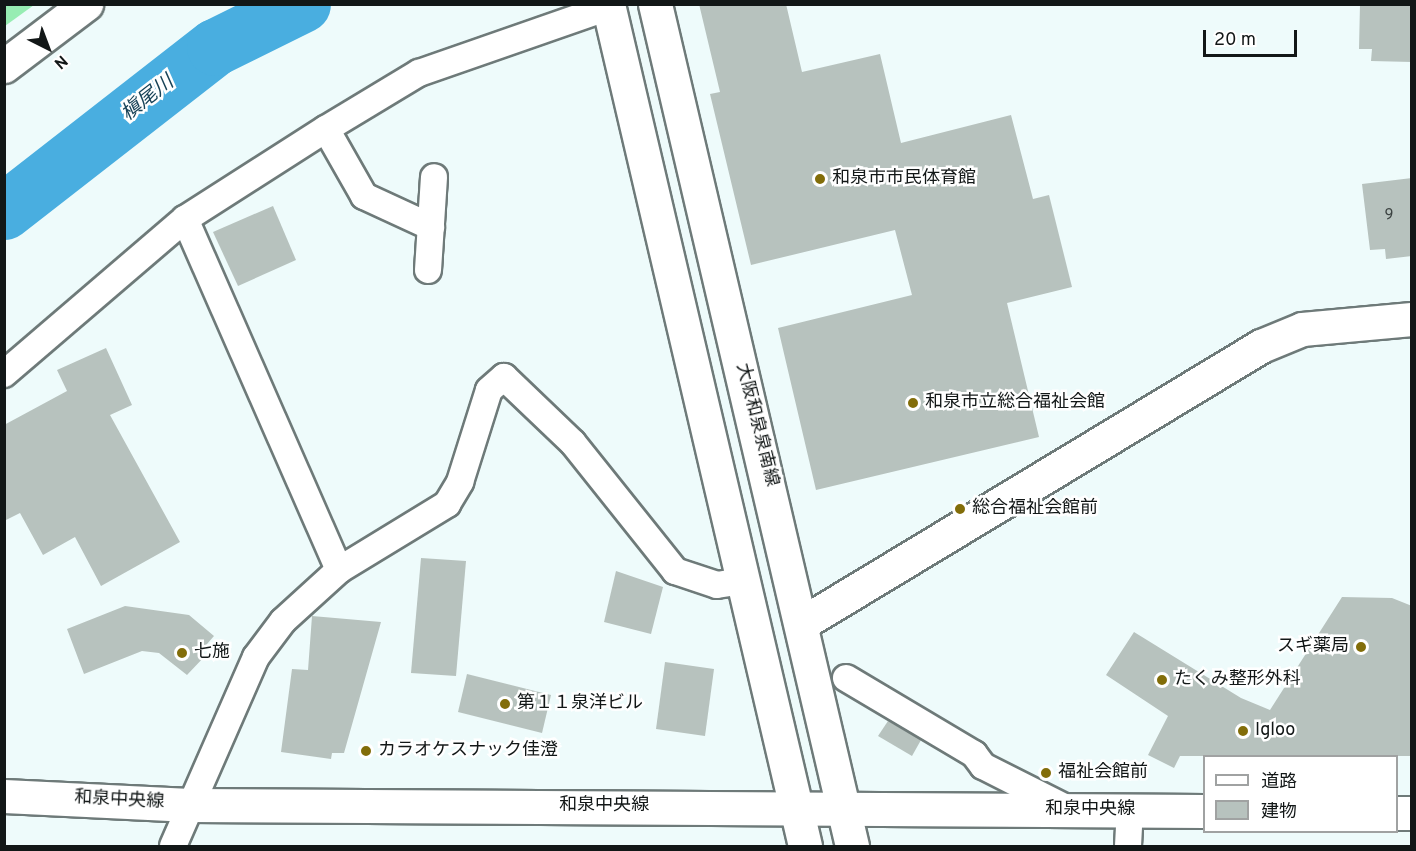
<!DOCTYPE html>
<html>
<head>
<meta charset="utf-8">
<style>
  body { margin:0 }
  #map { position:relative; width:1416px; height:851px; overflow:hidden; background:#eefbfb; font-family:Overpass,"Noto Sans JP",sans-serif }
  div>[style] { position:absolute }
  .green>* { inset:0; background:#97edb3 }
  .river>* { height:57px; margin:-28.5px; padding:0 28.5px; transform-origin:28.5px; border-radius:28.5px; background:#49aee0 }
  .building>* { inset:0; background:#b7c2be }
  .roads { filter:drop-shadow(2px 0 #6e7a79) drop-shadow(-2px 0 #6e7a79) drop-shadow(0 2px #6e7a79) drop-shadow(0 -2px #6e7a79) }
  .street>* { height:26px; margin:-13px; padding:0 13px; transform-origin:13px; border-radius:13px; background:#fff }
  .secondary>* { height:33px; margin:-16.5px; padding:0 16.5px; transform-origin:16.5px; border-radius:16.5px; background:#fff }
  .primary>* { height:33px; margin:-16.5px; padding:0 16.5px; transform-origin:16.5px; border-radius:16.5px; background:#fff }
  .dots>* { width:16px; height:16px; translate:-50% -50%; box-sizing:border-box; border:3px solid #fff; border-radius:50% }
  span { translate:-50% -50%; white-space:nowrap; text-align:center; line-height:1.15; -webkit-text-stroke:5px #fff; paint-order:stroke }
  .number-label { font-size:15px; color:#3b4241 }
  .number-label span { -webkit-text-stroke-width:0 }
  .poi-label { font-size:18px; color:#121717 }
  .left { translate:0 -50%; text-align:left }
  .right { translate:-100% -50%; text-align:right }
  .street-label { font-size:18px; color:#121717 }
  .water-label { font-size:20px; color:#184358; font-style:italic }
  .frame { position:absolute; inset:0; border:6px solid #121717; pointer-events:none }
  .legend { position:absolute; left:1203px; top:755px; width:195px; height:78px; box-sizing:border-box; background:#fff; border:2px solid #a0a2a2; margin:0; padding:8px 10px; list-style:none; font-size:18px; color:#121717 }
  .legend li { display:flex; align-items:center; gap:12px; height:30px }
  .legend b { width:30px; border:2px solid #a0a2a2 }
  .north { position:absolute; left:18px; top:18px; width:60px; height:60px; -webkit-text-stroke:4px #fff; paint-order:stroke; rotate:138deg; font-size:16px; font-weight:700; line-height:24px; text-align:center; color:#121717 }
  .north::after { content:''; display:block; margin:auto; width:21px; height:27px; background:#121717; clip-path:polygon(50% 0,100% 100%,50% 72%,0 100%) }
  .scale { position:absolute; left:1203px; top:30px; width:94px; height:27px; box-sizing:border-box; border:3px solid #121717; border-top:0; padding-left:8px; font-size:18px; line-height:21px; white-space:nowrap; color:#121717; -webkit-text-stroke:4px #fff; paint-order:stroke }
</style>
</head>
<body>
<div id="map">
  <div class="green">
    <div style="clip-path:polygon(5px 4px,34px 4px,34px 5px,5px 26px)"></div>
  </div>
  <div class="river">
    <div style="left:4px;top:211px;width:267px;rotate:-37.9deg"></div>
    <div style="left:215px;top:47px;width:97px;rotate:-26.3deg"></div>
  </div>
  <div class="building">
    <div style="clip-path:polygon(699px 4px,786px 4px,802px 72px,880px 54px,901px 143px,1011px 115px,1033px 199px,1049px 195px,1072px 287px,1007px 303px,1039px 437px,816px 490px,778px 328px,912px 295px,895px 230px,751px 265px,710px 94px,720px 92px)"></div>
    <div style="clip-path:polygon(1360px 4px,1412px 4px,1412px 62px,1371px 61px,1372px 49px,1359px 49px)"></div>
    <div style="clip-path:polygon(1412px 178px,1412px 256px,1386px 259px,1385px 249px,1370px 250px,1362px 184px)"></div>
    <div style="clip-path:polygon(273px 206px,296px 260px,238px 286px,213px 232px)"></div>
    <div style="clip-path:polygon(106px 348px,132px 405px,110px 415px,180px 542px,101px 586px,75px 537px,43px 555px,20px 513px,4px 521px,4px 425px,67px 391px,57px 370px)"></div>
    <div style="clip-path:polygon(421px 558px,466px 561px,456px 676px,411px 673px)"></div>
    <div style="clip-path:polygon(616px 571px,663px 587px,651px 634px,604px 622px)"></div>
    <div style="clip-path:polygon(1342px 597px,1392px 598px,1412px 606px,1412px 756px,1180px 756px,1174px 768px,1148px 755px,1168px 716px,1106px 675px,1134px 632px,1241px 698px,1270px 710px)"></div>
    <div style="clip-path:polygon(125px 606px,189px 615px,214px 636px,200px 652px,205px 656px,187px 675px,159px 653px,142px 651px,84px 674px,67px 629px)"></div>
    <div style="clip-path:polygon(312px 616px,381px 622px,344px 753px,332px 753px,331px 759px,281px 752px,292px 669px,308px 670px)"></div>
    <div style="clip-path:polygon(665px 662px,714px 669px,705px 736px,656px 729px)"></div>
    <div style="clip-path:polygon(467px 674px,551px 695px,542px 733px,458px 712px)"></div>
    <div style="clip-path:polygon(888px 721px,921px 740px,912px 756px,878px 736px)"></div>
  </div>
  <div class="roads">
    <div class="street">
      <div style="left:326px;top:129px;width:77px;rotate:60.4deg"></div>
      <div style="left:364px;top:196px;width:74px;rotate:24.8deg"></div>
      <div style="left:185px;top:219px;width:383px;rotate:66.3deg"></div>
      <div style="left:428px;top:270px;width:93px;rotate:-86.3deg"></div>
      <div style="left:4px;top:374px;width:238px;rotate:-40.6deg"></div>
      <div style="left:185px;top:219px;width:167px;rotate:-32.6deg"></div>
      <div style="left:326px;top:129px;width:109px;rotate:-31.1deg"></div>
      <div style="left:419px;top:73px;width:200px;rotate:-19.2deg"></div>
      <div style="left:846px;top:678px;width:149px;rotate:30.7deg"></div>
      <div style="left:974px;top:754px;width:15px;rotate:53deg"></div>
      <div style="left:983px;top:766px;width:95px;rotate:26.8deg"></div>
      <div style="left:173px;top:846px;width:206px;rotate:-66.3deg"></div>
      <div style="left:256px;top:657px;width:45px;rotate:-53.1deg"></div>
      <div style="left:283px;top:621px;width:76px;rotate:-42.3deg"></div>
      <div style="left:339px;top:570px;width:127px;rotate:-31.4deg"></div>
      <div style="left:447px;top:504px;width:26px;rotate:-59deg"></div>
      <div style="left:460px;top:482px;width:96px;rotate:-72.5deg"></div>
      <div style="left:489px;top:390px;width:20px;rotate:-41deg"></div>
      <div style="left:504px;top:377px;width:95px;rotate:43.7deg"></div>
      <div style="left:573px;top:443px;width:164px;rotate:51.4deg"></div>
      <div style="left:675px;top:571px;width:44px;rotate:18.4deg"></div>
      <div style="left:717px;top:585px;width:26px;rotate:-9deg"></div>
      <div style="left:1128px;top:846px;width:35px;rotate:-87deg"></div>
    </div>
    <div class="secondary">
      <div style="left:4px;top:66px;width:103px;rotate:-37.1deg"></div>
      <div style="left:804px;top:622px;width:534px;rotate:-31.13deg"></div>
      <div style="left:1261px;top:346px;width:44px;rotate:-22.5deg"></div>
      <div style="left:1302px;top:329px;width:110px;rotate:-5.2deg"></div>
      <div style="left:4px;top:796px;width:186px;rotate:2.8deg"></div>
      <div style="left:190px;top:805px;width:1014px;rotate:0.34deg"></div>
      <div style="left:1396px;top:813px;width:16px"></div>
    </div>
    <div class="primary">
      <div style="left:608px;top:4px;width:865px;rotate:76.83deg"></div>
      <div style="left:655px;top:4px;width:865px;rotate:76.83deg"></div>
    </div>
  </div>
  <div class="dots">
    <div style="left:820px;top:179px;background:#826d09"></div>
    <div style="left:913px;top:403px;background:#826d09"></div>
    <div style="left:960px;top:509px;background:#826d09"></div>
    <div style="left:1361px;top:647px;background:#826d09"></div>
    <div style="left:182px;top:653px;background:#826d09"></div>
    <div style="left:1162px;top:680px;background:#826d09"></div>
    <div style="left:505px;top:704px;background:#826d09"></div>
    <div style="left:1243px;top:731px;background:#826d09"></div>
    <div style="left:366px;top:751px;background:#826d09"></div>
    <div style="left:1046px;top:773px;background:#826d09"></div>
  </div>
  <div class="number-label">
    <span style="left:1389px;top:216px">9</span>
  </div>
  <div class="poi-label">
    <span class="left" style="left:832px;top:179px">和泉市市民体育館</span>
    <span class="left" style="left:925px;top:403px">和泉市立総合福祉会館</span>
    <span class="left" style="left:972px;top:509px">総合福祉会館前</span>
    <span class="right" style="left:1349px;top:647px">スギ薬局</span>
    <span class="left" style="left:194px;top:653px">七施</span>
    <span class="left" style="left:1174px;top:680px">たくみ整形外科</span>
    <span class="left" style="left:517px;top:704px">第１１泉洋ビル</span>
    <span class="left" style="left:1255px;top:731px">Igloo</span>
    <span class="left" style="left:378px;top:751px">カラオケスナック佳澄</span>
    <span class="left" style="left:1058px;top:773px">福祉会館前</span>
  </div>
  <div class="street-label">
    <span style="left:756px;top:425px;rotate:76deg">大阪和泉泉南線</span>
    <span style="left:119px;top:801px;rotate:3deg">和泉中央線</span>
    <span style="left:604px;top:806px">和泉中央線</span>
    <span style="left:1090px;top:810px">和泉中央線</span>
  </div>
  <div class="water-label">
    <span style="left:148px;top:99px;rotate:-38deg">槇尾川</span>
  </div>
  <div class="frame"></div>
  <ul class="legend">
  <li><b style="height:8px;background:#fff"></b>道路</li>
  <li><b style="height:16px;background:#b7c2be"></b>建物</li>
  </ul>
  <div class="north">N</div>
  <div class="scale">20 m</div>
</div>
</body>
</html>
